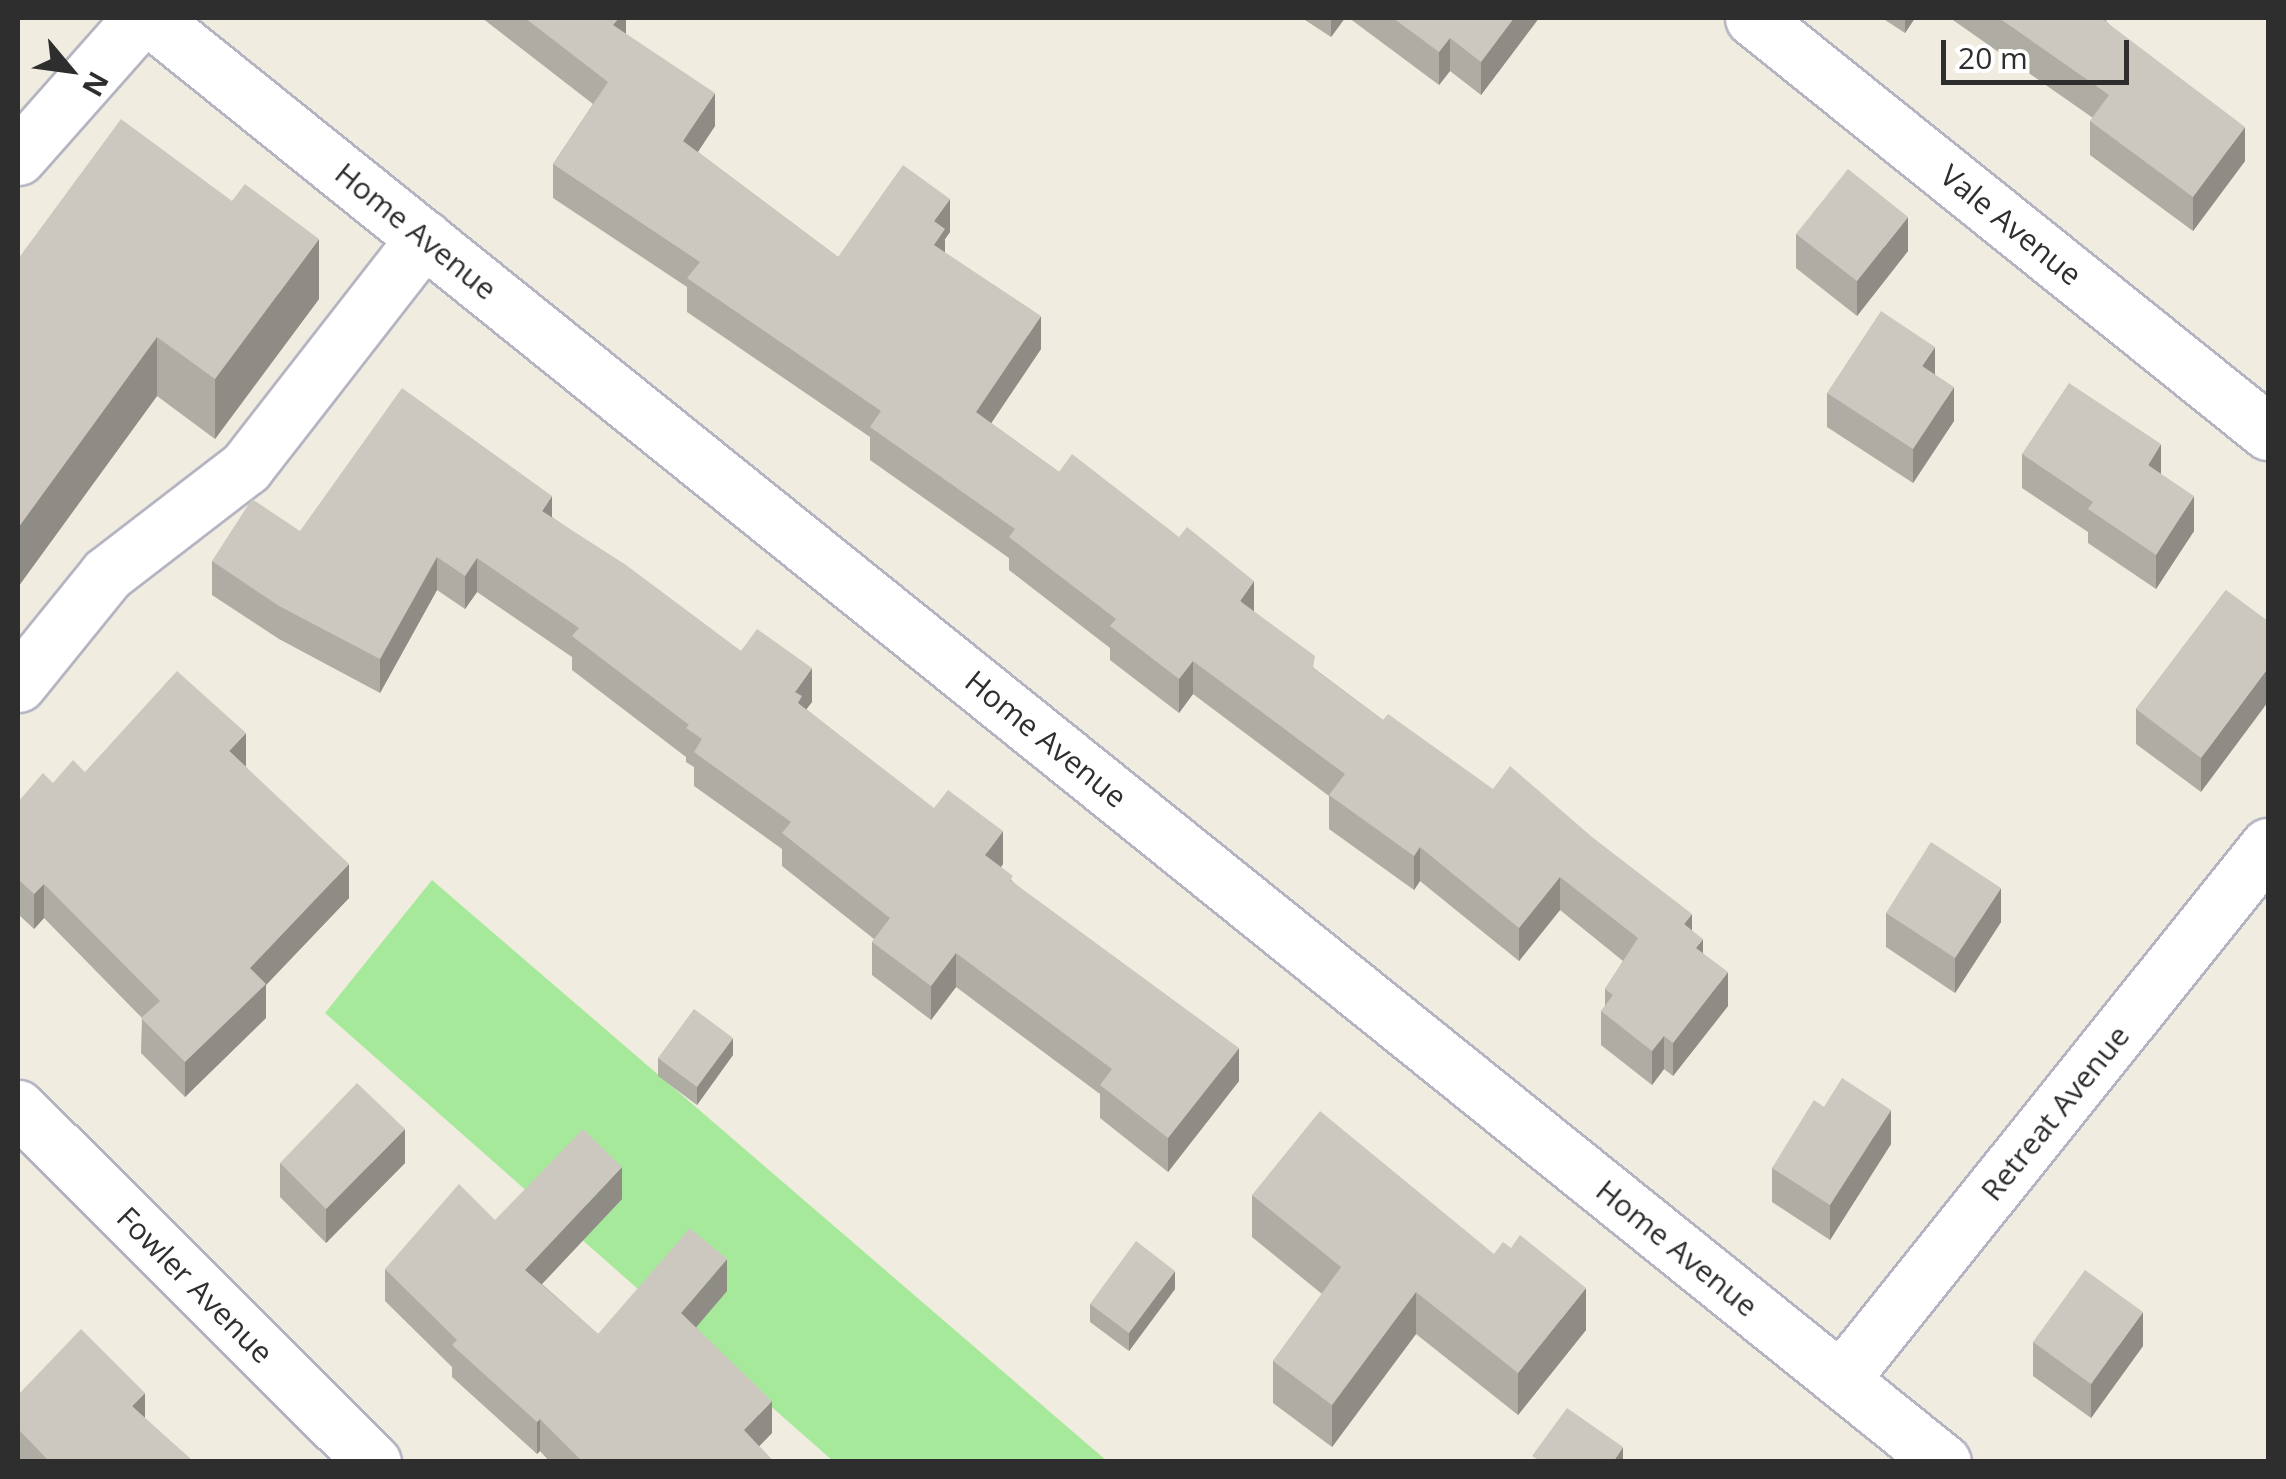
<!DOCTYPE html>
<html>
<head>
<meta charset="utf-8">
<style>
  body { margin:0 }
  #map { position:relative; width:2286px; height:1479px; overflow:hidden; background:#f0ece0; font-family:"Open Sans",sans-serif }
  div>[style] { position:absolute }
  .green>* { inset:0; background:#a7e99a }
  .roads { filter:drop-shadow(2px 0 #b4b4c2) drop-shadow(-2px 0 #b4b4c2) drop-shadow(0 2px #b4b4c2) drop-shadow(0 -2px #b4b4c2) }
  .minor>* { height:55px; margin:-27.5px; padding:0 27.5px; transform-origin:27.5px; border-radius:27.5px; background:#fff }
  .wall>* { inset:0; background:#afaca4 }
  .shaded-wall>* { inset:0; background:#8f8c86 }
  .building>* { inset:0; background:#ccc8bf }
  span { translate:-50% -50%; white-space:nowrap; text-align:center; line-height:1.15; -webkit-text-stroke:8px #fff; paint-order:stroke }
  .street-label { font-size:30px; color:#2e2e2e }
  .frame { position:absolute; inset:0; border:20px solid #2e2e2e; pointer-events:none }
  .north { position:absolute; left:20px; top:20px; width:100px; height:100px; -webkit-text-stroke:8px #fff; paint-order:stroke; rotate:119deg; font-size:28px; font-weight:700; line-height:40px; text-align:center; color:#2e2e2e }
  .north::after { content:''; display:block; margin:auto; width:35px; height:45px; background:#2e2e2e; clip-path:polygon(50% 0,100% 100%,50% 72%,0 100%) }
  .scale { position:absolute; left:1941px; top:40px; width:188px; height:45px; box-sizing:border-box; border:5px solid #2e2e2e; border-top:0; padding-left:12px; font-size:30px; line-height:35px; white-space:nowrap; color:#2e2e2e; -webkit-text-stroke:8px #fff; paint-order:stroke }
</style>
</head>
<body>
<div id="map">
  <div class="green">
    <div style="clip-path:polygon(432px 880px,1107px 1461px,833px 1461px,325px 1013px)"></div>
  </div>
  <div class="roads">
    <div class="minor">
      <div style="left:150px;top:18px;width:2302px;rotate:38.85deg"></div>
      <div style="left:1753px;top:18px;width:661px;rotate:38.8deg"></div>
      <div style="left:18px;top:157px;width:186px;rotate:-48.5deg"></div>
      <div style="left:18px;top:684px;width:141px;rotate:-51deg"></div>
      <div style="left:107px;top:574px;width:175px;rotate:-37.6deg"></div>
      <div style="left:246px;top:467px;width:290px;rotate:-52.1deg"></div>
      <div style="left:18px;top:1108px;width:501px;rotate:44.92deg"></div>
      <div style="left:1841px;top:1379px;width:683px;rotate:-51.3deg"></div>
    </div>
  </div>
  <div class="wall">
    <div style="clip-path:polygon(482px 18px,626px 18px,626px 34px,715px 126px,698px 152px,838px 257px,950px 232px,945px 239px,945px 253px,1041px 349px,991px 423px,1254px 612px,1315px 669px,1383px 720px,1692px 930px,1728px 1006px,1673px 1076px,1664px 1069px,1652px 1085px,1601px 1045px,1601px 1011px,1605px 1006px,1605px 989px,1623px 961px,1560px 910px,1519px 961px,1420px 881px,1414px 890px,1329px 829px,1329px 796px,1193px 694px,1179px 713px,1110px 660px,1110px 648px,1009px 570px,1009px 558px,870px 460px,870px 437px,687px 312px,687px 287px,553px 198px,553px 164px,593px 104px)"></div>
    <div style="clip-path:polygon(1302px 18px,1345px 18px,1331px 37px)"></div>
    <div style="clip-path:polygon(1349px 18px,1539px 18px,1481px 95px,1450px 71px,1439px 85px)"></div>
    <div style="clip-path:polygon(1882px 18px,1915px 18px,1905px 33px)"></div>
    <div style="clip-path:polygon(1950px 18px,2107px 18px,2106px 21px,2245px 161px,2193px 231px,2090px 155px,2090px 121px,2093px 118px)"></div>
    <div style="clip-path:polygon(1796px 234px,1908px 251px,1857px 316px,1796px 268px)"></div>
    <div style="clip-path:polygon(18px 259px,319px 299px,215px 439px,157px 396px,18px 587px)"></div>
    <div style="clip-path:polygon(1935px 374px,1954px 421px,1913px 483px,1827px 427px,1827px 393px)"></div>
    <div style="clip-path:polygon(2022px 454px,2161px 474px,2194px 531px,2156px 589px,2088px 543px,2088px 532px,2022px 488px)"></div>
    <div style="clip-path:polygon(552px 517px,812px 702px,806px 709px,1003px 864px,1001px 867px,1013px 882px,1239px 1081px,1168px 1172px,1100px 1118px,1100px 1094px,956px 987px,931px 1020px,872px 975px,872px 942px,874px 939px,782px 866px,782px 849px,694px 786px,694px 767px,686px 762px,686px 757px,572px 670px,572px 657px,477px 592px,465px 609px,437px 590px,380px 693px,279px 639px,212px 595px,212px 561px,300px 531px)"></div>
    <div style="clip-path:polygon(2226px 590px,2201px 792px,2136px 744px,2136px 709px)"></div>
    <div style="clip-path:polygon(246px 767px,349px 898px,266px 985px,266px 1018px,185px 1097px,141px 1053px,142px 1018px,44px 918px,34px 929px,18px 914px,18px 802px,53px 783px,85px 772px)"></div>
    <div style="clip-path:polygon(1886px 913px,2001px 922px,1955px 993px,1886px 947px)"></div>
    <div style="clip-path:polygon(733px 1055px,697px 1105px,658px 1076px,658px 1058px)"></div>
    <div style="clip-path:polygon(1824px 1107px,1891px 1144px,1830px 1240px,1772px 1202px,1772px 1168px)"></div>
    <div style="clip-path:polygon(280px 1163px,405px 1163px,326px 1243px,280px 1197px)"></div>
    <div style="clip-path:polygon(1252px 1195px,1586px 1330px,1518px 1415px,1416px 1334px,1332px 1447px,1273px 1403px,1273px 1361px,1322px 1294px,1252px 1237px)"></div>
    <div style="clip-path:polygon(622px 1199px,542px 1284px,598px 1334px,727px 1291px,696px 1327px,772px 1433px,759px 1446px,774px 1462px,550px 1462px,540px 1451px,537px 1454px,452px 1377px,452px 1367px,385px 1301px,385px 1269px,495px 1220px)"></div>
    <div style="clip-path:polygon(1175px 1289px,1129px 1351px,1090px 1322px,1090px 1304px)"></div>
    <div style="clip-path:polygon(2033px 1342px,2143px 1346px,2091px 1418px,2033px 1376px)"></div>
    <div style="clip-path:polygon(18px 1395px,145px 1419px,194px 1462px,18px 1462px)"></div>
  </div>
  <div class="shaded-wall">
    <div style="clip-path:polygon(619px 18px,626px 18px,626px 42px,613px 25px)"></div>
    <div style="clip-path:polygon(1331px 18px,1345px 18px,1331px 37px)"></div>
    <div style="clip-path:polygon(1514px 18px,1539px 18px,1481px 95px,1481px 62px)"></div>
    <div style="clip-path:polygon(1905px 18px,1915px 18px,1905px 33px)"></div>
    <div style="clip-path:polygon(1450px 38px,1450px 71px,1439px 85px,1439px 52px)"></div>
    <div style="clip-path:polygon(715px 93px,715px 126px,683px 174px,683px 141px)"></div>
    <div style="clip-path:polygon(2245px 127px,2245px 161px,2193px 231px,2193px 197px)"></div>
    <div style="clip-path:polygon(950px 199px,950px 232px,945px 239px,945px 263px,934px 279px,934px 221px)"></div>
    <div style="clip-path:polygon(1908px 217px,1908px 251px,1857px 316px,1857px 281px)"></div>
    <div style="clip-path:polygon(319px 239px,319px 299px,215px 439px,215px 379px)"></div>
    <div style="clip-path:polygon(1041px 316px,1041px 349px,976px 446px,976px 412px)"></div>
    <div style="clip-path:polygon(157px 337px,157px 396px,18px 587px,18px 528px)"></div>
    <div style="clip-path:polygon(1935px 347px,1935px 381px,1922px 366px)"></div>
    <div style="clip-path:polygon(1954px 387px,1954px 421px,1913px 483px,1913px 449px)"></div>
    <div style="clip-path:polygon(2161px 444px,2161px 478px,2148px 465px)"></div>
    <div style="clip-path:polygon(552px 496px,552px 530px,542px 511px)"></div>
    <div style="clip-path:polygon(2194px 496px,2194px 531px,2156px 589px,2156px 555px)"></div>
    <div style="clip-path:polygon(437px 557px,437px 590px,380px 693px,380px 659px)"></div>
    <div style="clip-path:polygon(477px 558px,477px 592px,465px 609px,465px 576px)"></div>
    <div style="clip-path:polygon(1254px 581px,1254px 615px,1240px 601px)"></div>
    <div style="clip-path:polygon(1193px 661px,1193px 694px,1179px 713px,1179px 679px)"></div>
    <div style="clip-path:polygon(812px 668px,812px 702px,802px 715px,795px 692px)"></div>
    <div style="clip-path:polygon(2268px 668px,2268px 702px,2201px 792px,2201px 758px)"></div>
    <div style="clip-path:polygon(246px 733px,246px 767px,229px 751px)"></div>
    <div style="clip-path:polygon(1003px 831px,1003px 864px,985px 889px,985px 855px)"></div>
    <div style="clip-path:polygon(1420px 847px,1420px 881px,1414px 890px,1414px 856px)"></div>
    <div style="clip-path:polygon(349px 864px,349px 898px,266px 985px,266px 1018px,185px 1097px,185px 1062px,250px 968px)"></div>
    <div style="clip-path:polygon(1560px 877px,1560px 910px,1519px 961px,1519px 928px)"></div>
    <div style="clip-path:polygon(44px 884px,44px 918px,34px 929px,34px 894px)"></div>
    <div style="clip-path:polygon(2001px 888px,2001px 922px,1955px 993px,1955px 958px)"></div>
    <div style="clip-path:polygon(1692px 914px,1692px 947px,1684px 924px)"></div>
    <div style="clip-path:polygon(1703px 939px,1703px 972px,1696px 948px)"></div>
    <div style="clip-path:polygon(956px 953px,956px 987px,931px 1020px,931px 986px)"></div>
    <div style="clip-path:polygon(1728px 972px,1728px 1006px,1673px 1076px,1673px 1043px)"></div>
    <div style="clip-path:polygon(1664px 1036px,1664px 1069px,1652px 1085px,1652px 1051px)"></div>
    <div style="clip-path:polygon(733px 1038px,733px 1055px,697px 1105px,697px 1087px)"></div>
    <div style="clip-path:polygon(1239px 1048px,1239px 1081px,1168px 1172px,1168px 1138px)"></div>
    <div style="clip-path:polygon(1891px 1110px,1891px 1144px,1830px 1240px,1830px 1205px)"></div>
    <div style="clip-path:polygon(405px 1129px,405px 1163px,326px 1243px,326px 1209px)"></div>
    <div style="clip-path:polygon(622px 1167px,622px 1199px,525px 1302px,525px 1270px)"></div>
    <div style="clip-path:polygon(727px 1259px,727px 1291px,681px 1345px,681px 1313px)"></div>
    <div style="clip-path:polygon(1175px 1271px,1175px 1289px,1129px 1351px,1129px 1333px)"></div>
    <div style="clip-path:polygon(1586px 1288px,1586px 1330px,1518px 1415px,1518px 1373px)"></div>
    <div style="clip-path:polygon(1416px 1292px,1416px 1334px,1332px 1447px,1332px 1405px)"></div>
    <div style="clip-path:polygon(2143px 1312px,2143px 1346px,2091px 1418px,2091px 1384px)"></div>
    <div style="clip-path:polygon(145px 1393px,145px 1427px,132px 1406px)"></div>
    <div style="clip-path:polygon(772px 1401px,772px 1433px,744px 1462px,744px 1430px)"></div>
    <div style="clip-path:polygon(540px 1419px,540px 1451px,537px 1454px,537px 1422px)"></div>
    <div style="clip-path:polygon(1623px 1447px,1623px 1462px,1613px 1462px)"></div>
  </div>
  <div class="building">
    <div style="clip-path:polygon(525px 18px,619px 18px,613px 25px,715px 93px,683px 141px,838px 257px,903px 165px,950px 199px,934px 221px,945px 229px,934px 245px,1041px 316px,976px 412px,1059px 472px,1072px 454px,1179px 537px,1187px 527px,1254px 581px,1240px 601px,1315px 656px,1313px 668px,1383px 720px,1388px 714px,1493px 789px,1510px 766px,1592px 837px,1692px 914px,1684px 924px,1703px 939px,1696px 948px,1728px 972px,1673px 1043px,1664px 1036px,1652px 1051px,1601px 1011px,1613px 995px,1605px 989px,1638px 938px,1560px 877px,1519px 928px,1420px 847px,1414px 856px,1329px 795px,1345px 774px,1193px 661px,1179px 679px,1110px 626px,1116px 619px,1009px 537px,1015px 529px,870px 427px,881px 411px,687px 278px,700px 262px,553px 164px,608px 82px)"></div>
    <div style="clip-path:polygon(1393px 18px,1514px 18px,1481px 62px,1450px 38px,1439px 52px)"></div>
    <div style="clip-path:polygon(1999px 18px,2101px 18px,2245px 127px,2193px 197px,2090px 121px,2109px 95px)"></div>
    <div style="clip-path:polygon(121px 119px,232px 201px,245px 184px,319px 239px,215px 379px,157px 337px,18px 528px,18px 259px)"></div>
    <div style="clip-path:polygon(1848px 169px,1908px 217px,1857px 281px,1796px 234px)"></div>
    <div style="clip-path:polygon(1881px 311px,1935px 347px,1922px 366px,1954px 387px,1913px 449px,1827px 393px)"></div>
    <div style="clip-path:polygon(2069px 383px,2161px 444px,2148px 465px,2194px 496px,2156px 555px,2088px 509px,2093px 502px,2022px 454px)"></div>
    <div style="clip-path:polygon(402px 388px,552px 496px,542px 511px,626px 565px,741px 651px,757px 629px,812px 668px,795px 692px,802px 696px,798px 703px,934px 808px,948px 790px,1003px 831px,985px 855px,1013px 876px,1010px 880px,1239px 1048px,1168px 1138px,1100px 1085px,1112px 1069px,956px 953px,931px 986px,872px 942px,890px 918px,782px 833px,791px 822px,694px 752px,702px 739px,686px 728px,689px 725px,572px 636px,579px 628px,477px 558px,465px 576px,437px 557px,380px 659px,279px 606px,212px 561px,252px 499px,300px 531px)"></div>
    <div style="clip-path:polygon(2226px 590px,2268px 621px,2268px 668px,2201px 758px,2136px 709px)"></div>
    <div style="clip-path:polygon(177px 671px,246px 733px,229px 751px,349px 864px,250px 968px,266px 984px,185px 1062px,141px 1018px,160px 1001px,44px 884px,34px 894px,18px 879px,18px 802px,43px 773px,53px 783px,73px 760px,85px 772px)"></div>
    <div style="clip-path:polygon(1931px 842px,2001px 888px,1955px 958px,1886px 913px)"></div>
    <div style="clip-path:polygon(694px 1009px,733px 1038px,697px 1087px,658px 1058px)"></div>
    <div style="clip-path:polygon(1842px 1078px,1891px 1110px,1830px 1205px,1772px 1168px,1814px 1100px,1824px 1107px)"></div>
    <div style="clip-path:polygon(357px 1083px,405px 1129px,326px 1209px,280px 1163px)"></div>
    <div style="clip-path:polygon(1320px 1111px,1494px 1254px,1503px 1242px,1511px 1248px,1520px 1235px,1586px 1288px,1518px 1373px,1416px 1292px,1332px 1405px,1273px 1361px,1341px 1267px,1252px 1195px)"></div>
    <div style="clip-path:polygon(583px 1129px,622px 1167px,525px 1270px,598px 1334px,690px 1228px,727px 1259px,681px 1313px,772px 1401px,744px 1430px,774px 1462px,583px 1462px,540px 1419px,537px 1422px,452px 1345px,457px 1340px,385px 1269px,459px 1184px,495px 1220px)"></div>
    <div style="clip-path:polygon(1136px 1241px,1175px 1271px,1129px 1333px,1090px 1304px)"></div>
    <div style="clip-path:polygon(2085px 1270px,2143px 1312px,2091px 1384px,2033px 1342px)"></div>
    <div style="clip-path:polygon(81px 1329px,145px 1393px,132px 1406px,194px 1462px,50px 1462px,18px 1429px,18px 1395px)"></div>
    <div style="clip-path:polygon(1567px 1408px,1623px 1447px,1613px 1462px,1541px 1462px,1532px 1456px)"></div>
  </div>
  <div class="street-label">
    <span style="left:2011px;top:225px;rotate:39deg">Vale Avenue</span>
    <span style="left:416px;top:231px;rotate:39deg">Home Avenue</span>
    <span style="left:1046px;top:739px;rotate:39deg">Home Avenue</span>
    <span style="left:2055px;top:1113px;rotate:-51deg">Retreat Avenue</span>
    <span style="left:1677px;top:1248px;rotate:39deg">Home Avenue</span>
    <span style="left:195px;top:1285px;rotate:45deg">Fowler Avenue</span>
  </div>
  <div class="frame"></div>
  <div class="north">N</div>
  <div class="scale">20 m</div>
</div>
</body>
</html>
